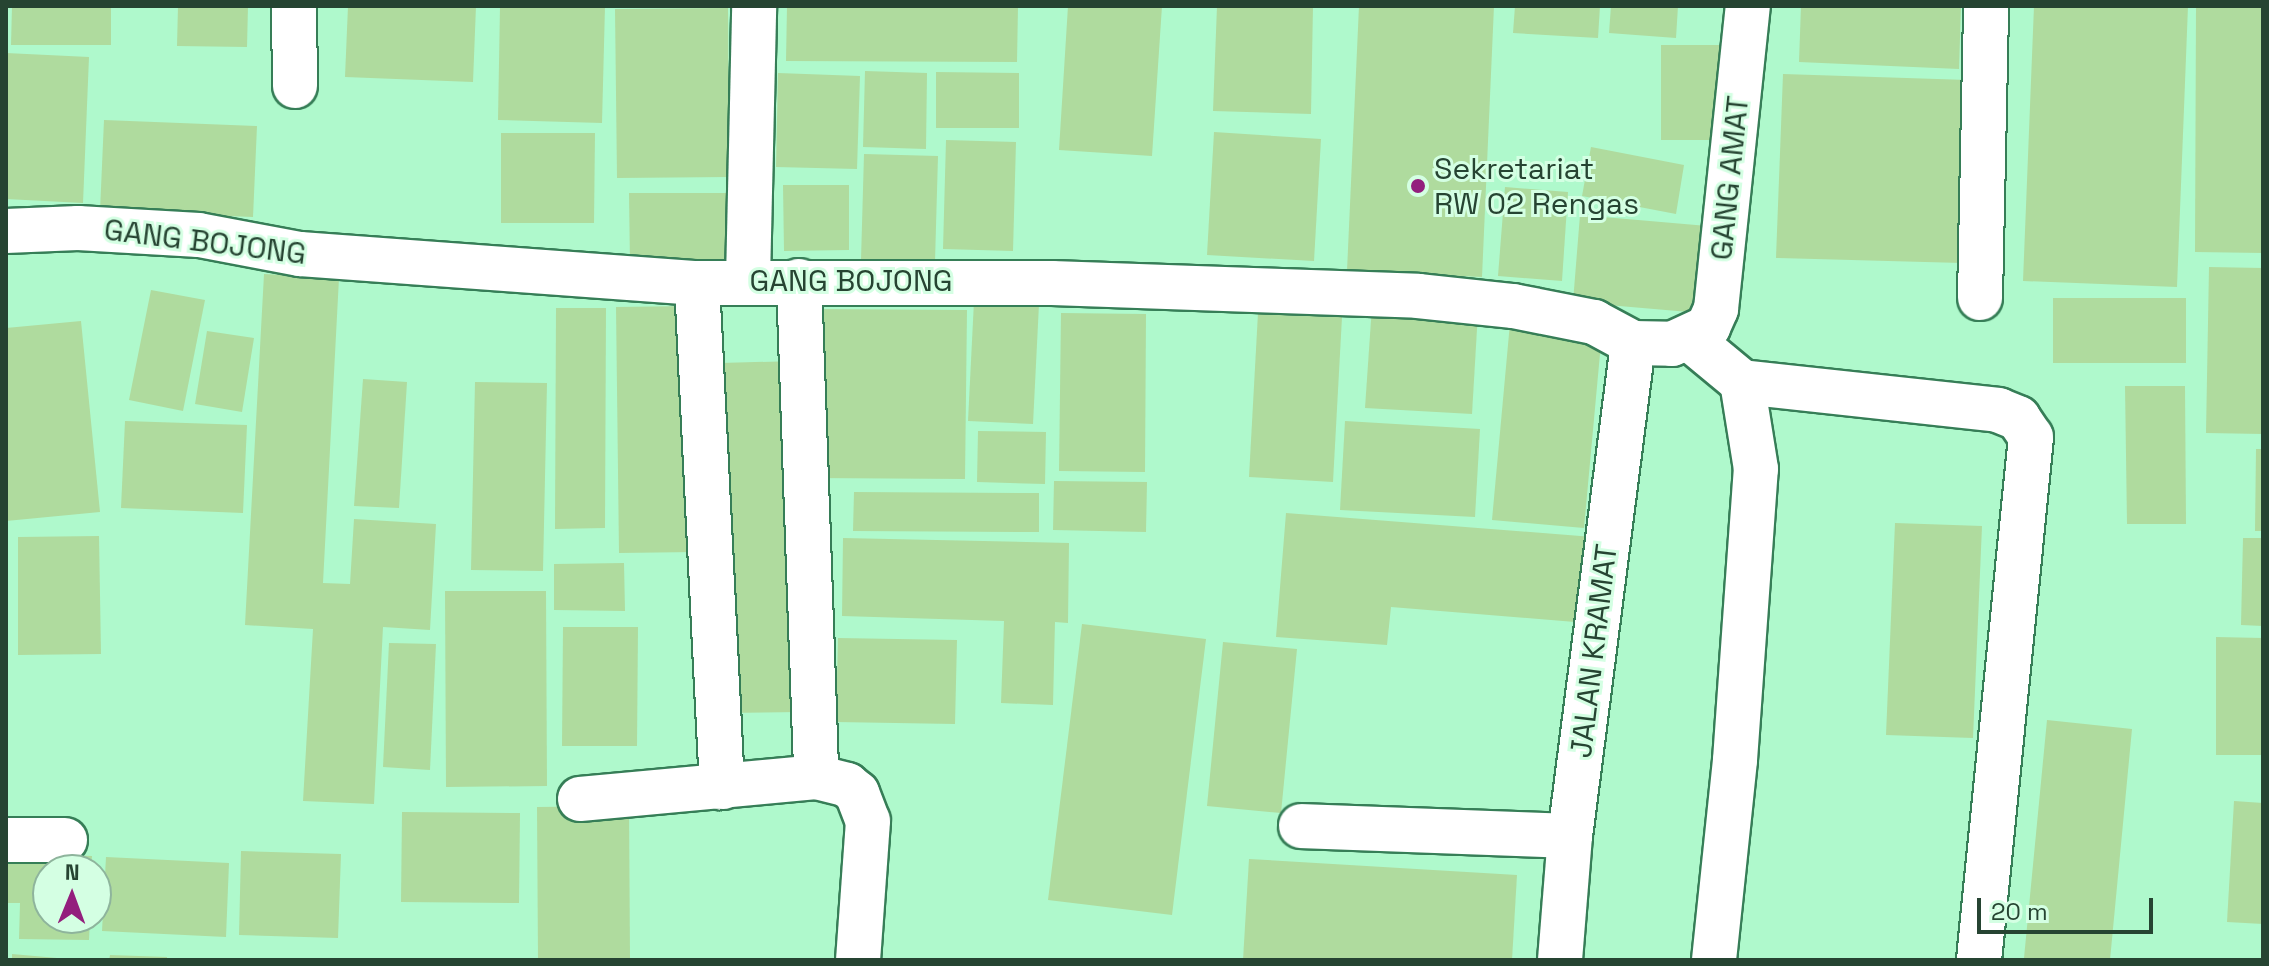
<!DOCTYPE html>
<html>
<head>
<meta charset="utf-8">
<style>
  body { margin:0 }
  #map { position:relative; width:2269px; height:966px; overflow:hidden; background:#aff9cc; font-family:"Space Grotesk",sans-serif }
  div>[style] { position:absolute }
  .building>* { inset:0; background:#afdb9e }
  .roads { filter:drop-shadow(2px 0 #367e57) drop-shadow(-2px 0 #367e57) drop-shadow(0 2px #367e57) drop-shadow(0 -2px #367e57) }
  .minor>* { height:44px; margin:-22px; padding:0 22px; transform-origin:22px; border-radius:22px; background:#fff }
  .dots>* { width:22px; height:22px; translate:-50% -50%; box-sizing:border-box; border:4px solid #d4ffe3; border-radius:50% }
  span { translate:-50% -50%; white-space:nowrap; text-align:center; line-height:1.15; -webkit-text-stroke:6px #d4ffe3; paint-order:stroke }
  .poi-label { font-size:30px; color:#264432 }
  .left { translate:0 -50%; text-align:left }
  .street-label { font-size:30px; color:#264432 }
  .frame { position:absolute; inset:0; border:8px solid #264432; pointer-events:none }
  .north { position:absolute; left:32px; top:854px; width:80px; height:80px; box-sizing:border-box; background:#d4ffe3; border:2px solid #8eb49c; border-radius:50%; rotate:1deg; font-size:22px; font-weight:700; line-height:32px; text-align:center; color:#264432 }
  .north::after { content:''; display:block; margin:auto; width:28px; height:36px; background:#931f7d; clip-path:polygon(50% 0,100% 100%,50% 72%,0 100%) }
  .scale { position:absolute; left:1977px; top:898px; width:176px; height:36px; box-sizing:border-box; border:4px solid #264432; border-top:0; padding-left:10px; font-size:24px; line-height:28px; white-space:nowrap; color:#264432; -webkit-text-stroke:6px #d4ffe3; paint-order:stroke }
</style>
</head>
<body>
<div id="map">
  <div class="building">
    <div style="clip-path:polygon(12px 6px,111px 6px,111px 45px,11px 45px)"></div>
    <div style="clip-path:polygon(178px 6px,248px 6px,247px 47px,177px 46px)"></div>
    <div style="clip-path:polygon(348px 6px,476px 6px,473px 82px,345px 77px)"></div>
    <div style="clip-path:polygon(500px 6px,605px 6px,602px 123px,498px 120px)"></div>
    <div style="clip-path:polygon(787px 6px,1018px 6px,1017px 62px,786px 61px)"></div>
    <div style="clip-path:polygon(1068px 6px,1162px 6px,1152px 156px,1059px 150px)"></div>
    <div style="clip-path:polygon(1217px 6px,1313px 6px,1311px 114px,1213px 111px)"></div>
    <div style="clip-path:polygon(1359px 6px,1494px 6px,1482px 277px,1347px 271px)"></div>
    <div style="clip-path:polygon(1515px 6px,1600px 6px,1598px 38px,1513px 33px)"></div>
    <div style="clip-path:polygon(1611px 6px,1678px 6px,1676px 38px,1609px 33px)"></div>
    <div style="clip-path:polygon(1801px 6px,1961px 6px,1959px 69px,1799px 62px)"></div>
    <div style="clip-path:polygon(2034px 6px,2188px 6px,2177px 287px,2023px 281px)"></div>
    <div style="clip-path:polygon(2196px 6px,2263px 6px,2263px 253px,2195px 252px)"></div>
    <div style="clip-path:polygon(728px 8px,729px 177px,617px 178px,615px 9px)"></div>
    <div style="clip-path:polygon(1661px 45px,1733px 45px,1734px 140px,1661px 140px)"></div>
    <div style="clip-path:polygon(6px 53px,89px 57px,83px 203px,6px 199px)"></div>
    <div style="clip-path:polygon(865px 71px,927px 73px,926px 149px,863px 147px)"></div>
    <div style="clip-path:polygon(936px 72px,1019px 73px,1019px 128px,936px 128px)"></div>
    <div style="clip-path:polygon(778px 73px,860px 76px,857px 169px,776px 167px)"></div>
    <div style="clip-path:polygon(1783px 74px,1968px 80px,1962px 263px,1776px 258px)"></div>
    <div style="clip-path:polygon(104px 120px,257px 126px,253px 217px,100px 211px)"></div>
    <div style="clip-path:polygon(1214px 132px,1321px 139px,1314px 261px,1207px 255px)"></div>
    <div style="clip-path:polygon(501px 133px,595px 133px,594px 223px,501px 223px)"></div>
    <div style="clip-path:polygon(946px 140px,1016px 142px,1013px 251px,943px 249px)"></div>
    <div style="clip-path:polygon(1591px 147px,1684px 165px,1676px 214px,1582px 196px)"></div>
    <div style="clip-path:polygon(864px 154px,938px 156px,935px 262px,861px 260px)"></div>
    <div style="clip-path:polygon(783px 185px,849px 185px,849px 250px,784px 251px)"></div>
    <div style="clip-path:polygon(1505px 187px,1568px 192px,1562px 281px,1498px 276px)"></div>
    <div style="clip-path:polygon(629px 193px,726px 193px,725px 265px,630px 265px)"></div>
    <div style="clip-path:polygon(1580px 215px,1719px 227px,1712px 314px,1573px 302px)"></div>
    <div style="clip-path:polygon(2209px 267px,2263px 268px,2263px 434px,2206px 433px)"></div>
    <div style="clip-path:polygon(264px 274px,339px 278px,323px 583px,350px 584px,354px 519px,436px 524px,430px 630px,383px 627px,374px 804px,303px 801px,313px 629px,245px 625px)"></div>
    <div style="clip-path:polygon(151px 290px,205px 300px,183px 411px,129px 400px)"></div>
    <div style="clip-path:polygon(2053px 298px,2186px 298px,2186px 363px,2053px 363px)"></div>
    <div style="clip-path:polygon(974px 301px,1039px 304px,1033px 424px,968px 421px)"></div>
    <div style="clip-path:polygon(692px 306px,695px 552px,619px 553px,616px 307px)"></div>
    <div style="clip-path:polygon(1372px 306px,1478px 312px,1472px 414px,1365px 408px)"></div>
    <div style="clip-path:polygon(556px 308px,606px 308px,605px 528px,555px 529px)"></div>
    <div style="clip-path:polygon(813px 309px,967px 310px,965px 479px,811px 478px)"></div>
    <div style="clip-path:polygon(1061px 313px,1146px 314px,1145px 472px,1059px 471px)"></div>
    <div style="clip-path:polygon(1258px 313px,1342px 317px,1333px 482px,1249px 477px)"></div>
    <div style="clip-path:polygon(81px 321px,100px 512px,6px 521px,6px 328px)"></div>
    <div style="clip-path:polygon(1510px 323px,1602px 332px,1584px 528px,1492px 520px)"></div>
    <div style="clip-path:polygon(207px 331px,254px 338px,242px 412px,195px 404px)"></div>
    <div style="clip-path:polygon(796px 361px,800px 712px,724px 713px,720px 363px)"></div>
    <div style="clip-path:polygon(363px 379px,407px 382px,399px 508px,354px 506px)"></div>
    <div style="clip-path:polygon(475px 382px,547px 383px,543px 571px,471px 570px)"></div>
    <div style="clip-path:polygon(2125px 386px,2185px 386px,2186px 524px,2127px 524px)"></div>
    <div style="clip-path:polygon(125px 421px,247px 425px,243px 513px,121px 508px)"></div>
    <div style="clip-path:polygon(1345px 421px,1480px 429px,1475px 517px,1340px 510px)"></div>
    <div style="clip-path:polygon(978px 431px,1046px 432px,1045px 484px,977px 482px)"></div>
    <div style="clip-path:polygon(2256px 449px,2263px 449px,2263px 531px,2255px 531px)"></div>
    <div style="clip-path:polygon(1054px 481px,1147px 482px,1146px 532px,1053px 530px)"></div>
    <div style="clip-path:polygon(854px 492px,1039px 493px,1039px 532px,853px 531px)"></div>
    <div style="clip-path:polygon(1286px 513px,1593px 537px,1587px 623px,1391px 607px,1387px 645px,1276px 637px)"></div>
    <div style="clip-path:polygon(1895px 523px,1982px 526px,1973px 738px,1886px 735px)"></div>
    <div style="clip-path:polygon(99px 536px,101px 654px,18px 655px,18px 537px)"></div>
    <div style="clip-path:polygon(843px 538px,1069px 543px,1068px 623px,1055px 622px,1053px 705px,1001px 703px,1004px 621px,842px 616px)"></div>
    <div style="clip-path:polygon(2243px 538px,2263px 538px,2263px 626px,2241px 625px)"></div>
    <div style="clip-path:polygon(624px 563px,625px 611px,554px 610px,554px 564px)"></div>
    <div style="clip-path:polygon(445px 591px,546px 591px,547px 786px,446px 787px)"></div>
    <div style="clip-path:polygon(1082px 624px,1206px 639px,1172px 915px,1048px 900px)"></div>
    <div style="clip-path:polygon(563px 627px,638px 627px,637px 746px,562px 746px)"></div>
    <div style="clip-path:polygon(2216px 637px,2263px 638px,2263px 755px,2216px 755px)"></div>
    <div style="clip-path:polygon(838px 638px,957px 640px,955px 724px,836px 722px)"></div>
    <div style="clip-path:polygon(1223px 642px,1297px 649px,1281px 813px,1207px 806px)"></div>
    <div style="clip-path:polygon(389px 643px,436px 644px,430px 770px,383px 767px)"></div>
    <div style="clip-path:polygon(2047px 720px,2132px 729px,2110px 960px,2024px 958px)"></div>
    <div style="clip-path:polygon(2234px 801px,2263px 803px,2263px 924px,2227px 922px)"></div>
    <div style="clip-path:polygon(629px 806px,630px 960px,538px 960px,537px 807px)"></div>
    <div style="clip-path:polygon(402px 812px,520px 813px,519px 903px,401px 902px)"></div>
    <div style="clip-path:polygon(241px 851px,341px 854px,338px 938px,239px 935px)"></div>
    <div style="clip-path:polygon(6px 853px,92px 856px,91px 870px,48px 870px,48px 918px,90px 918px,89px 940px,19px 939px,20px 903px,6px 903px)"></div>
    <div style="clip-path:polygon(106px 857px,229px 863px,226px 937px,102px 931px)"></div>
    <div style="clip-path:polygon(1249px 859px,1517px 875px,1512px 960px,1243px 960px)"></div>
    <div style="clip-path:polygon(12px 954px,57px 958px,57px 960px,12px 960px)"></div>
    <div style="clip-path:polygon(110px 955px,167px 957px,167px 960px,109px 960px)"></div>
  </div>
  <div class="roads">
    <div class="minor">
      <div style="left:294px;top:6px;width:80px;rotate:89.3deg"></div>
      <div style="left:6px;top:231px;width:72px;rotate:-2.4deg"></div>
      <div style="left:78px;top:228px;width:121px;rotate:3.3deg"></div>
      <div style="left:199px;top:235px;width:103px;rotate:10.7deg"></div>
      <div style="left:300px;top:254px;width:398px;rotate:4.2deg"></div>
      <div style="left:697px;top:283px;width:355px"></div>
      <div style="left:1052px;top:283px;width:366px;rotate:2deg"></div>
      <div style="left:1418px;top:296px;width:96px;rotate:6deg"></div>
      <div style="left:1513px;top:306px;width:83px;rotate:11.2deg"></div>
      <div style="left:1594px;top:322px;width:44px;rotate:28.3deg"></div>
      <div style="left:1633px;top:343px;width:39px;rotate:1deg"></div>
      <div style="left:1672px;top:344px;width:40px;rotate:-25deg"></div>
      <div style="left:1708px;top:327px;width:20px;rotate:-66deg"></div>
      <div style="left:1716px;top:309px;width:305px;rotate:-84deg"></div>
      <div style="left:748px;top:280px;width:274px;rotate:-88.7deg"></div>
      <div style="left:799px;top:281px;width:496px;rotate:88deg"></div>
      <div style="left:697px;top:283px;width:505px;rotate:87.16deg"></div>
      <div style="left:1980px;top:298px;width:292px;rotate:-88.8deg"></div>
      <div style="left:1690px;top:339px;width:67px;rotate:39.6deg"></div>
      <div style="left:1742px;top:382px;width:258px;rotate:6.2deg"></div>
      <div style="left:1998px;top:410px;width:22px;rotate:22deg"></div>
      <div style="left:2018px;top:418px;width:23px;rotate:56deg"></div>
      <div style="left:2031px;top:437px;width:526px;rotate:95.68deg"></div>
      <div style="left:580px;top:799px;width:237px;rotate:-5.3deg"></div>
      <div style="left:816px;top:777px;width:32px;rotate:14deg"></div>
      <div style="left:847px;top:785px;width:13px;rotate:39deg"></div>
      <div style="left:857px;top:793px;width:30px;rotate:69deg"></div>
      <div style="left:868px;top:821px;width:139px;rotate:94.1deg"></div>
      <div style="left:1301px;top:826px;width:269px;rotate:2.1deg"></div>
      <div style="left:6px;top:840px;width:59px"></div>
      <div style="left:1560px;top:960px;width:124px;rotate:-85.4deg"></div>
      <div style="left:1570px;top:836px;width:497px;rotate:-82.7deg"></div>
      <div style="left:1714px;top:960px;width:201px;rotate:-84deg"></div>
      <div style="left:1735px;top:760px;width:292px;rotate:-85.9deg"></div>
      <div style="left:1756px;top:469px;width:88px;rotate:-99.1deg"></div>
    </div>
  </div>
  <div class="dots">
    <div style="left:1418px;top:186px;background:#931f7d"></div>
  </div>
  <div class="poi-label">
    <span class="left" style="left:1434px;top:186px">Sekretariat<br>RW 02 Rengas</span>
  </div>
  <div class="street-label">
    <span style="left:1730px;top:178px;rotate:-84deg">GANG AMAT</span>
    <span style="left:205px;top:242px;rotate:7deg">GANG BOJONG</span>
    <span style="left:851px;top:281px">GANG BOJONG</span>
    <span style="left:1594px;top:651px;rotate:-83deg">JALAN KRAMAT</span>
  </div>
  <div class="frame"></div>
  <div class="north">N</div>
  <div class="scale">20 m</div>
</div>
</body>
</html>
